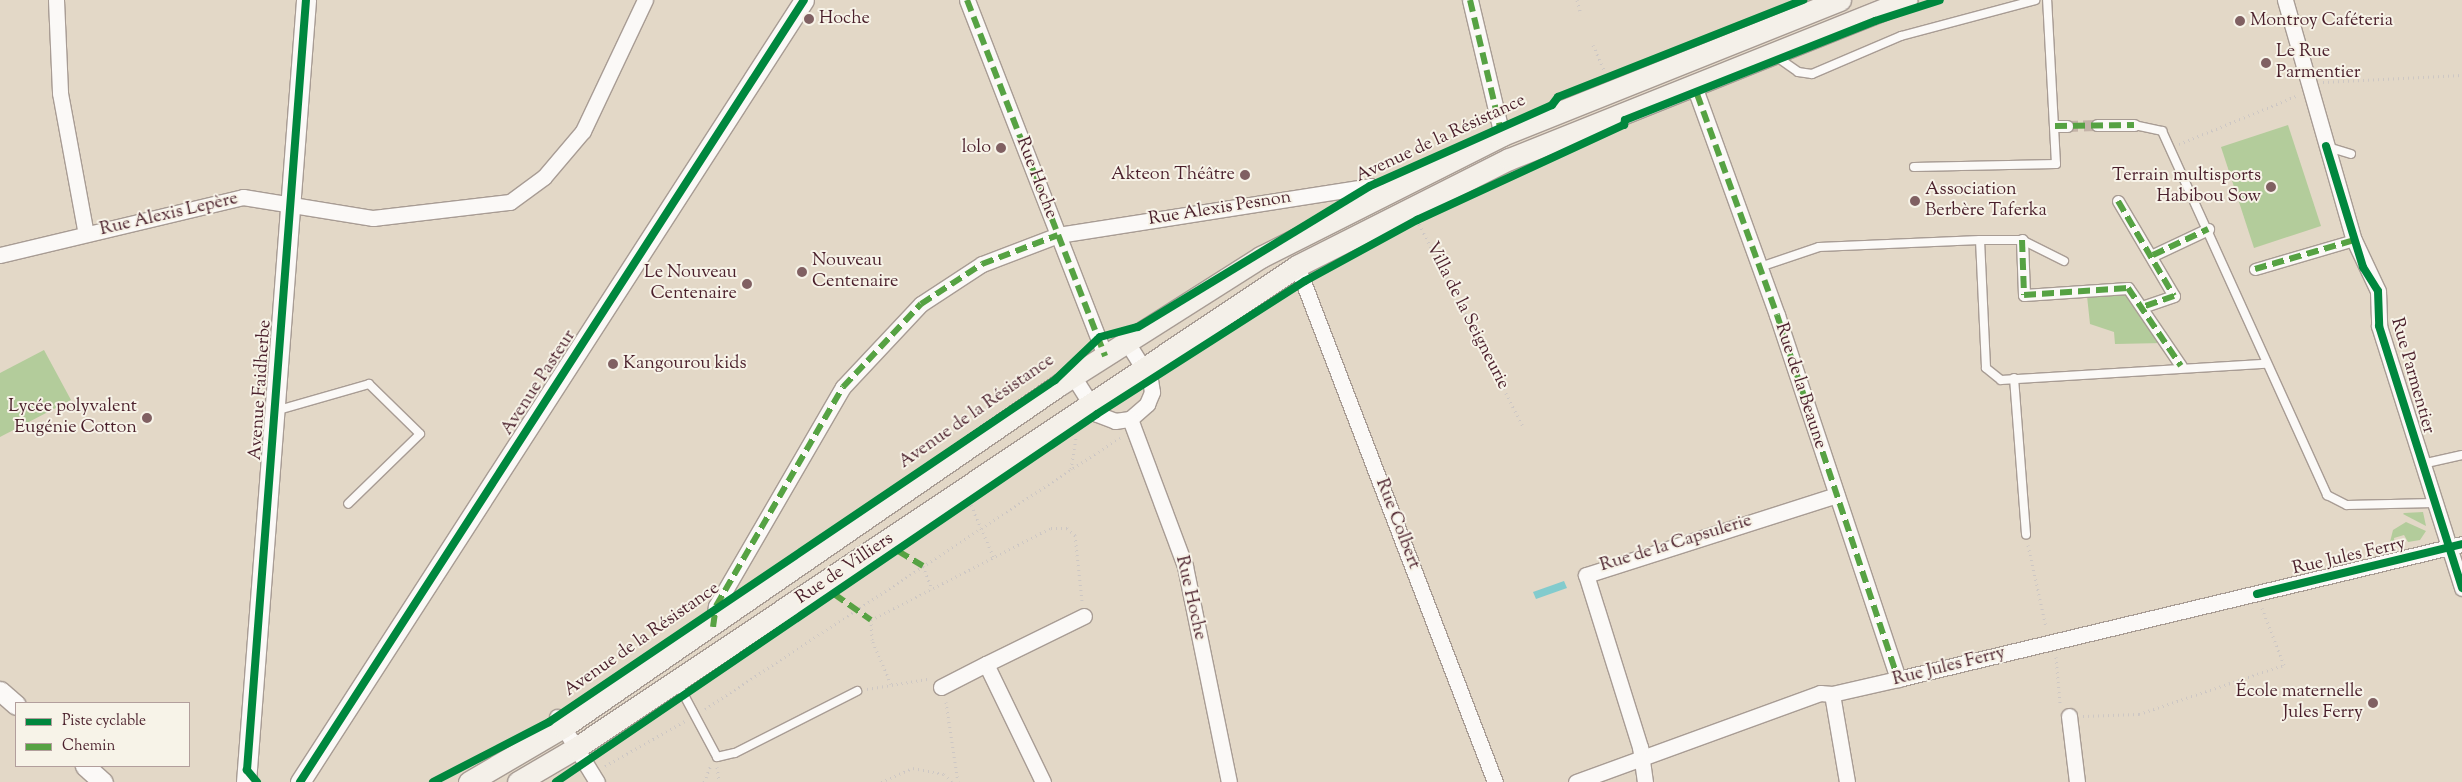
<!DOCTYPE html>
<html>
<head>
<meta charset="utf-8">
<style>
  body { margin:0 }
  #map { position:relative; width:2462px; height:782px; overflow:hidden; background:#e3d8c7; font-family:"Sorts Mill Goudy",serif }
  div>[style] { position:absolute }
  .green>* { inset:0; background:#b3cc9b }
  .water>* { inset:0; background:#82cbcd }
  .pedestrian-tunnel>* { height:11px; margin-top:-5.5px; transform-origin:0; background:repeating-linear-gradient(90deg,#c4b3a8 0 11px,transparent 0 16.5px) }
  .path>* { height:3px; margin-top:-1.5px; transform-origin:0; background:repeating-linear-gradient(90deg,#cdc7c4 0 1px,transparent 0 5px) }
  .roads { filter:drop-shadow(1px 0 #a89c94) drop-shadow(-1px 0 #a89c94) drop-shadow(0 1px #a89c94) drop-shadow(0 -1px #a89c94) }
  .service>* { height:8px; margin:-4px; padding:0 4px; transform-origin:4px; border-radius:4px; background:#fbf9f7 }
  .pedestrian>* { height:11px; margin:-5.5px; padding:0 5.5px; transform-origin:5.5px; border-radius:5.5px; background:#fbf9f7 }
  .minor>* { height:15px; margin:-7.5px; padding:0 7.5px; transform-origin:7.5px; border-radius:7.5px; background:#fbf9f7 }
  .tertiary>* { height:19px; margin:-9.5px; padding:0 9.5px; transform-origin:9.5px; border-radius:9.5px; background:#fbf9f7 }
  .secondary>* { height:21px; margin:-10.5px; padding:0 10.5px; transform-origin:10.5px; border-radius:10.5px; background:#f4f0e9 }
  .quiet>* { height:6px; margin-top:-3px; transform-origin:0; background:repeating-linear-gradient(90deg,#56a243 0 12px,transparent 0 18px) }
  .cycleway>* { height:8px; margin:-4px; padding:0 4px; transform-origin:4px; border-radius:4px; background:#00873e }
  .dots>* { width:14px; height:14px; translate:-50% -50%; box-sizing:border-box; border:2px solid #f7f3e8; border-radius:50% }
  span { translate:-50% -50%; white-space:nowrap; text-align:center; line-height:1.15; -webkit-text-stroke:4px #f7f3e8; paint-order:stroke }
  .poi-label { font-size:18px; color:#4a1f2b }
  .left { translate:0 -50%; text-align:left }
  .right { translate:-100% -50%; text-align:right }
  .street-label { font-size:18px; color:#4a1f2b }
  .legend { position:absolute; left:15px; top:702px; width:175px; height:65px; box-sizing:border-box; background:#f7f3e8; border:1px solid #b29e9c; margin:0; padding:6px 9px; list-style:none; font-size:15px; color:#4a1f2b }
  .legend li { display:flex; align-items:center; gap:10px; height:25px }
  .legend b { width:25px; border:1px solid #b29e9c }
</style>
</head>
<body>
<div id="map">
  <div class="green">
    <div style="clip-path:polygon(2288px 125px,2321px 226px,2254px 248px,2221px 147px)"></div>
    <div style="clip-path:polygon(2121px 293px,2129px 298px,2164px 343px,2115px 344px,2114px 332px,2090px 324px,2087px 296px)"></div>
    <div style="clip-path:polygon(44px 350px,71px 400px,0 437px,0 373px)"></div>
    <div style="clip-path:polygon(2423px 512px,2426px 526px,2403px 514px,2404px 513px)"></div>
    <div style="clip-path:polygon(2406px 522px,2426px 531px,2420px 540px,2408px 542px,2404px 535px,2394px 538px,2395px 546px,2389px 546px,2393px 530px)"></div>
  </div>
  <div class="water">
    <div style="clip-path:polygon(1564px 581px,1567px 588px,1536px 599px,1533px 592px)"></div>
  </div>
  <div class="pedestrian-tunnel">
    <div style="left:2067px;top:126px;width:30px;rotate:-2deg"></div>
  </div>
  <div class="path">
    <div style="left:1577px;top:0;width:15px;rotate:74deg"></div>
    <div style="left:1593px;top:45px;width:27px;rotate:66deg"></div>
    <div style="left:2323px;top:82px;width:139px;rotate:-2.9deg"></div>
    <div style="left:2179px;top:144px;width:126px;rotate:-22.3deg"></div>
    <div style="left:1419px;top:224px;width:227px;rotate:62.8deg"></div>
    <div style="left:1071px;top:469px;width:33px;rotate:-81deg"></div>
    <div style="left:971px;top:505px;width:58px;rotate:66.5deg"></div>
    <div style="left:2028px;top:545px;width:84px;rotate:77.6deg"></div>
    <div style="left:923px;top:566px;width:25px;rotate:69deg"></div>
    <div style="left:2056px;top:657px;width:46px;rotate:85deg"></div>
    <div style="left:891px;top:684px;width:48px;rotate:-113.4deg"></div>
    <div style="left:872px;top:640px;width:20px;rotate:-93deg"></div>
    <div style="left:871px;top:620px;width:202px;rotate:-27.1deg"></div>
    <div style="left:1051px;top:528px;width:16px"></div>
    <div style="left:1067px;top:528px;width:11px;rotate:41deg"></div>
    <div style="left:1075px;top:535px;width:66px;rotate:83.9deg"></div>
    <div style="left:867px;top:689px;width:61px;rotate:-9.5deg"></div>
    <div style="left:946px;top:702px;width:81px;rotate:81.5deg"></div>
    <div style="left:705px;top:709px;width:496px;rotate:-33.2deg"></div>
    <div style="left:2083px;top:716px;width:56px;rotate:-2deg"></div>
    <div style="left:2139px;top:714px;width:153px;rotate:-18.7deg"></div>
    <div style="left:2284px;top:665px;width:61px;rotate:-111.1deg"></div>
    <div style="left:605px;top:766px;width:92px;rotate:-29.4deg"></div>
    <div style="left:717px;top:767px;width:15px;rotate:82deg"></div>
    <div style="left:704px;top:782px;width:18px;rotate:-68deg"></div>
    <div style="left:881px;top:782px;width:35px;rotate:-24deg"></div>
    <div style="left:913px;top:768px;width:32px;rotate:11deg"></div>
    <div style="left:944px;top:774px;width:11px;rotate:45deg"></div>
  </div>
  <div class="roads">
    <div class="service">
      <div style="left:1774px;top:55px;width:29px;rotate:35deg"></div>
      <div style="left:1798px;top:72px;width:14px;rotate:8deg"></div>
      <div style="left:1812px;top:74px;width:97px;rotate:-23.1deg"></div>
      <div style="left:1901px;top:36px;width:139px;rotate:-15deg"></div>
      <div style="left:2134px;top:125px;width:29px;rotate:12deg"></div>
      <div style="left:2162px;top:131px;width:400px;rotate:65.6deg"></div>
      <div style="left:2327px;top:495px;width:22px;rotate:27deg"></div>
      <div style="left:2347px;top:505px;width:87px;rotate:-1.3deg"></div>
      <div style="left:2328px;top:147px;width:24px;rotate:17deg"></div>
      <div style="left:1914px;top:167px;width:142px;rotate:-1.2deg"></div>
      <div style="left:2056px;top:164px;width:164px;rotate:-93.1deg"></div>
      <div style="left:1980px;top:240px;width:42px"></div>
      <div style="left:2022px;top:240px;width:47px;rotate:26.6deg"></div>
      <div style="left:1760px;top:267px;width:62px;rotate:-18.7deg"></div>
      <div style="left:1819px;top:247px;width:161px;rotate:-2.5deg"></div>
      <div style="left:1980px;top:240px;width:128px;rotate:87.3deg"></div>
      <div style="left:1986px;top:368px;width:19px;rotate:39deg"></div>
      <div style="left:2001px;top:380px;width:265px;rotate:-3.5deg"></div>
      <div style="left:2014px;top:378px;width:157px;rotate:85.6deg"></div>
      <div style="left:275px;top:411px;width:98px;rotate:-16deg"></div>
      <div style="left:369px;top:384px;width:71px;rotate:44.4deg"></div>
      <div style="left:420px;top:434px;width:100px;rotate:135.8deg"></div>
      <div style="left:2422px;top:464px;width:41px;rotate:-12.7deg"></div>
      <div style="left:677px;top:682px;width:85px;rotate:61.9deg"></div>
      <div style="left:717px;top:757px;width:18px;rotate:-13deg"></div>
      <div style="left:735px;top:753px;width:137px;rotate:-26.9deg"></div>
    </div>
    <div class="pedestrian">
      <div style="left:2097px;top:125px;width:37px"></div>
      <div style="left:2055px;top:126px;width:12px"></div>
      <div style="left:2118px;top:201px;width:110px;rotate:59.5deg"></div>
      <div style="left:2174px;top:296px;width:34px;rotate:161deg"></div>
      <div style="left:2022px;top:240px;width:55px;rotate:87.9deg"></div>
      <div style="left:2024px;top:295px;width:104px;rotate:-3.9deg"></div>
      <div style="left:2128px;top:288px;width:94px;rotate:55.8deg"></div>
      <div style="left:2153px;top:255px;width:61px;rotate:-25.3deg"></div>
      <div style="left:2255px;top:269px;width:103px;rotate:-16.3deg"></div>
    </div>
    <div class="minor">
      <div style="left:56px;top:0;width:93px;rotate:87.5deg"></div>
      <div style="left:60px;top:93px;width:143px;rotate:79.6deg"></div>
      <div style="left:967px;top:0;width:382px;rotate:68.8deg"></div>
      <div style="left:1470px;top:0;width:139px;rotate:76.7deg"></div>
      <div style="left:2285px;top:0;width:250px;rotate:74deg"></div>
      <div style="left:2354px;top:240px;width:56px;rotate:64.8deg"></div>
      <div style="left:2378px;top:291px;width:35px;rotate:88deg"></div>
      <div style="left:2379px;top:326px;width:275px;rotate:72.4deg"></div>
      <div style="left:1697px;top:94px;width:235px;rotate:70.1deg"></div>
      <div style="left:1777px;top:315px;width:384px;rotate:71.6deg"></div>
      <div style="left:0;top:255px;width:250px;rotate:-13.4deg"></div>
      <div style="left:243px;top:197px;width:132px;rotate:9.2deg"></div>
      <div style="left:373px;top:218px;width:138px;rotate:-6.7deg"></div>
      <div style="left:510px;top:202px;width:42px;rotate:-36.3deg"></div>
      <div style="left:544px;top:177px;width:60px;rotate:-49.7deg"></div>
      <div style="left:583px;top:131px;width:145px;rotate:-64.7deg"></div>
      <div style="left:1297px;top:266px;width:553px;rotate:69.01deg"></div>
      <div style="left:1073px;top:376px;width:45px;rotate:57.7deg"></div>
      <div style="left:1097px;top:414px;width:19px;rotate:21deg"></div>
      <div style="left:1115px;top:421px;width:15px;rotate:-8deg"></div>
      <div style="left:1130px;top:419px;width:23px;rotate:-41deg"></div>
      <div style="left:1147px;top:404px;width:13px;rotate:-67deg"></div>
      <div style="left:1152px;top:392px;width:13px;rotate:-99deg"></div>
      <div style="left:1150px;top:379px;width:41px;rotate:-122.2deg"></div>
      <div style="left:1130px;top:419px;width:157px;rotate:69.5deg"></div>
      <div style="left:1185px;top:566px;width:220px;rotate:78.5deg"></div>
      <div style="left:713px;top:627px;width:21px;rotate:-82deg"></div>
      <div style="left:716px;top:606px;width:253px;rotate:-59.9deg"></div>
      <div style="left:843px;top:387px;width:114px;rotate:-46.8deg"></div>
      <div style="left:921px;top:304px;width:73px;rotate:-33.3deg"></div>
      <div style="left:982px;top:264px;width:81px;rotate:-20.9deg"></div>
      <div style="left:1058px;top:235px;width:316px;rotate:-8.9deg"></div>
      <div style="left:1370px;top:186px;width:12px;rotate:35deg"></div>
      <div style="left:986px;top:664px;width:109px;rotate:-26.1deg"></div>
      <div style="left:941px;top:687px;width:51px;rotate:-27.1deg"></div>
      <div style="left:986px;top:664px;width:131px;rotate:64.2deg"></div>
      <div style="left:1832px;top:694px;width:89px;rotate:80.3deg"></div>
      <div style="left:2069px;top:716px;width:66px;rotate:83.1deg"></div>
      <div style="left:557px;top:717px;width:76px;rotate:58.4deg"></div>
      <div style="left:1576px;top:782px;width:260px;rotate:-20deg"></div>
      <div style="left:1820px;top:693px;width:12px;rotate:5deg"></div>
      <div style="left:1832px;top:694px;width:68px;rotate:-12.8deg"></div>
      <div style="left:1898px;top:679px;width:580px;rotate:-13.46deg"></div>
      <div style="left:1645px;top:782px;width:35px;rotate:-98deg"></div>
      <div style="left:1640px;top:747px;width:180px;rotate:-107.4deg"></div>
      <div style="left:1586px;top:575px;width:263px;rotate:-17.7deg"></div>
    </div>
    <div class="tertiary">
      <div style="left:0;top:691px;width:21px;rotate:41deg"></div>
      <div style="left:85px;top:766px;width:24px;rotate:42deg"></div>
      <div style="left:246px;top:782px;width:784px;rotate:-85.61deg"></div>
      <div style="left:300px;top:782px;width:930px;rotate:-57.2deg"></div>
    </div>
    <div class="secondary">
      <div style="left:469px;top:782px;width:109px;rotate:-30.3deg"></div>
      <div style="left:563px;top:727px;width:602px;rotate:-34.59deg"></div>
      <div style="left:1059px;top:385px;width:239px;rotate:-32.4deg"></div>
      <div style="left:1261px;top:257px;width:270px;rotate:-26.8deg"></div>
      <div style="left:1502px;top:135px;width:364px;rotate:-21.8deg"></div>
      <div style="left:518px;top:782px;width:67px;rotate:-30.4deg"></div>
      <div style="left:576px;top:748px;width:867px;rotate:-33.76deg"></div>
      <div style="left:1297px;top:266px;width:237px;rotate:-26.8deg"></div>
      <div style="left:1509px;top:159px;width:428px;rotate:-21.8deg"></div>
    </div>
  </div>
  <div class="quiet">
    <div style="left:967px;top:0;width:382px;rotate:68.8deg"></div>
    <div style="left:1470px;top:0;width:130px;rotate:76.7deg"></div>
    <div style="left:1697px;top:94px;width:235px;rotate:70.1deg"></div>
    <div style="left:1777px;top:315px;width:384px;rotate:71.6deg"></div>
    <div style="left:2055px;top:126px;width:79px;rotate:-0.7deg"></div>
    <div style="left:2118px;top:201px;width:110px;rotate:59.5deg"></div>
    <div style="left:2174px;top:296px;width:34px;rotate:161deg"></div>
    <div style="left:2022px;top:240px;width:55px;rotate:87.9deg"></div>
    <div style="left:2024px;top:295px;width:104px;rotate:-3.9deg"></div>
    <div style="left:2128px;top:288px;width:94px;rotate:55.8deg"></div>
    <div style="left:2153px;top:255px;width:61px;rotate:-25.3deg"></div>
    <div style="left:2255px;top:269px;width:103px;rotate:-16.3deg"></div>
    <div style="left:898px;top:551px;width:29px;rotate:31deg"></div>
    <div style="left:834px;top:594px;width:45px;rotate:35.1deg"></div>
    <div style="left:713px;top:627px;width:21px;rotate:-82deg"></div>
    <div style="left:716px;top:606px;width:253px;rotate:-59.9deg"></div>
    <div style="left:843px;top:387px;width:114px;rotate:-46.8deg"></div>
    <div style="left:921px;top:304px;width:73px;rotate:-33.3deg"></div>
    <div style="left:982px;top:264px;width:81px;rotate:-20.9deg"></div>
  </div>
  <div class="cycleway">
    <div style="left:2326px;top:146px;width:127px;rotate:73deg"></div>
    <div style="left:2363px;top:267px;width:28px;rotate:58deg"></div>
    <div style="left:2378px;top:291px;width:35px;rotate:88deg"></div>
    <div style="left:2379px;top:326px;width:275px;rotate:72.4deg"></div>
    <div style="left:2257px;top:594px;width:211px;rotate:-13.7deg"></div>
    <div style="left:257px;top:782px;width:16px;rotate:-130deg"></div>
    <div style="left:247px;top:770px;width:772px;rotate:-85.62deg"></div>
    <div style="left:300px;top:782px;width:930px;rotate:-57.2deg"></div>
    <div style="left:433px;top:782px;width:131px;rotate:-27.3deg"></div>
    <div style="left:549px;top:722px;width:611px;rotate:-34.05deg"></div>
    <div style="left:1055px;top:380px;width:62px;rotate:-43.7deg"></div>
    <div style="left:1100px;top:337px;width:39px;rotate:-15deg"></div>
    <div style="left:1138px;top:327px;width:271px;rotate:-31.3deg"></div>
    <div style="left:1370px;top:186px;width:199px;rotate:-24deg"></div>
    <div style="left:1552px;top:105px;width:10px;rotate:-53deg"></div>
    <div style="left:1558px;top:97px;width:264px;rotate:-21.6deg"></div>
    <div style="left:556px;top:782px;width:654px;rotate:-34.22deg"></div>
    <div style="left:1097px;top:414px;width:247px;rotate:-32.6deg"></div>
    <div style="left:1305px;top:281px;width:128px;rotate:-28.6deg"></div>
    <div style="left:1417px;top:220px;width:228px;rotate:-24.7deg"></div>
    <div style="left:1624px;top:125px;width:5px;rotate:-79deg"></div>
    <div style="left:1625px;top:120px;width:269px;rotate:-21.6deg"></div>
    <div style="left:1875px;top:21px;width:68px;rotate:-17.9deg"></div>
  </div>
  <div class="dots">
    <div style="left:809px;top:19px;background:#806062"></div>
    <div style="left:2240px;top:21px;background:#806062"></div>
    <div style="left:2266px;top:63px;background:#806062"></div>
    <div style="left:1001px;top:148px;background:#806062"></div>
    <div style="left:1245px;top:175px;background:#806062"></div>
    <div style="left:2271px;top:187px;background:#806062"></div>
    <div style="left:1915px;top:201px;background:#806062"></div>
    <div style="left:802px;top:272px;background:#806062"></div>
    <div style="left:747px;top:284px;background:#806062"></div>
    <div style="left:613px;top:364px;background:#806062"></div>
    <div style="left:147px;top:418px;background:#806062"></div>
    <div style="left:2373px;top:703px;background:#806062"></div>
  </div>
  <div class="poi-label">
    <span class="left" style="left:819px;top:19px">Hoche</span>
    <span class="left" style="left:2250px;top:21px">Montroy Caféteria</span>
    <span class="left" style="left:2276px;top:63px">Le Rue<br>Parmentier</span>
    <span class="right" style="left:991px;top:148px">lolo</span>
    <span class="right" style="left:1235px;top:175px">Akteon Théâtre</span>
    <span class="right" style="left:2261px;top:187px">Terrain multisports<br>Habibou Sow</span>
    <span class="left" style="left:1925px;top:201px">Association<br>Berbère Taferka</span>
    <span class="left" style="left:812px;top:272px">Nouveau<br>Centenaire</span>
    <span class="right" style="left:737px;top:284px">Le Nouveau<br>Centenaire</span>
    <span class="left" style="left:623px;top:364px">Kangourou kids</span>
    <span class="right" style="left:137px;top:418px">Lycée polyvalent<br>Eugénie Cotton</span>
    <span class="right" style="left:2363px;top:703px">École maternelle<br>Jules Ferry</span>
  </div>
  <div class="street-label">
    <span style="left:1441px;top:139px;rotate:-25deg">Avenue de la Résistance</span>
    <span style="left:1036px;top:178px;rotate:69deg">Rue Hoche</span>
    <span style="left:1220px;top:209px;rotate:-9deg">Rue Alexis Pesnon</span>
    <span style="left:169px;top:215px;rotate:-13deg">Rue Alexis Lepère</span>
    <span style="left:1467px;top:316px;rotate:63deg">Villa de la Seigneurie</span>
    <span style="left:2412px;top:376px;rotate:74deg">Rue Parmentier</span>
    <span style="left:539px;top:383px;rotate:-57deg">Avenue Pasteur</span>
    <span style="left:1800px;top:386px;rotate:72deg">Rue de la Beaune</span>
    <span style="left:261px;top:390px;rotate:-86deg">Avenue Faidherbe</span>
    <span style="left:977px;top:412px;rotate:-35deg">Avenue de la Résistance</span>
    <span style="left:1397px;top:524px;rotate:69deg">Rue Colbert</span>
    <span style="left:1676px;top:544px;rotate:-17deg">Rue de la Capsulerie</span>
    <span style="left:2349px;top:557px;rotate:-13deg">Rue Jules Ferry</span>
    <span style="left:845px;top:569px;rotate:-34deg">Rue de Villiers</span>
    <span style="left:1190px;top:598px;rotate:77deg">Rue Hoche</span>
    <span style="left:642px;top:640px;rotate:-35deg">Avenue de la Résistance</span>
    <span style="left:1949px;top:667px;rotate:-14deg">Rue Jules Ferry</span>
  </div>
  <ul class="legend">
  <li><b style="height:6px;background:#00873e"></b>Piste cyclable</li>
  <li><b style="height:6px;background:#56a243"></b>Chemin</li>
  </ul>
</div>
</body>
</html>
